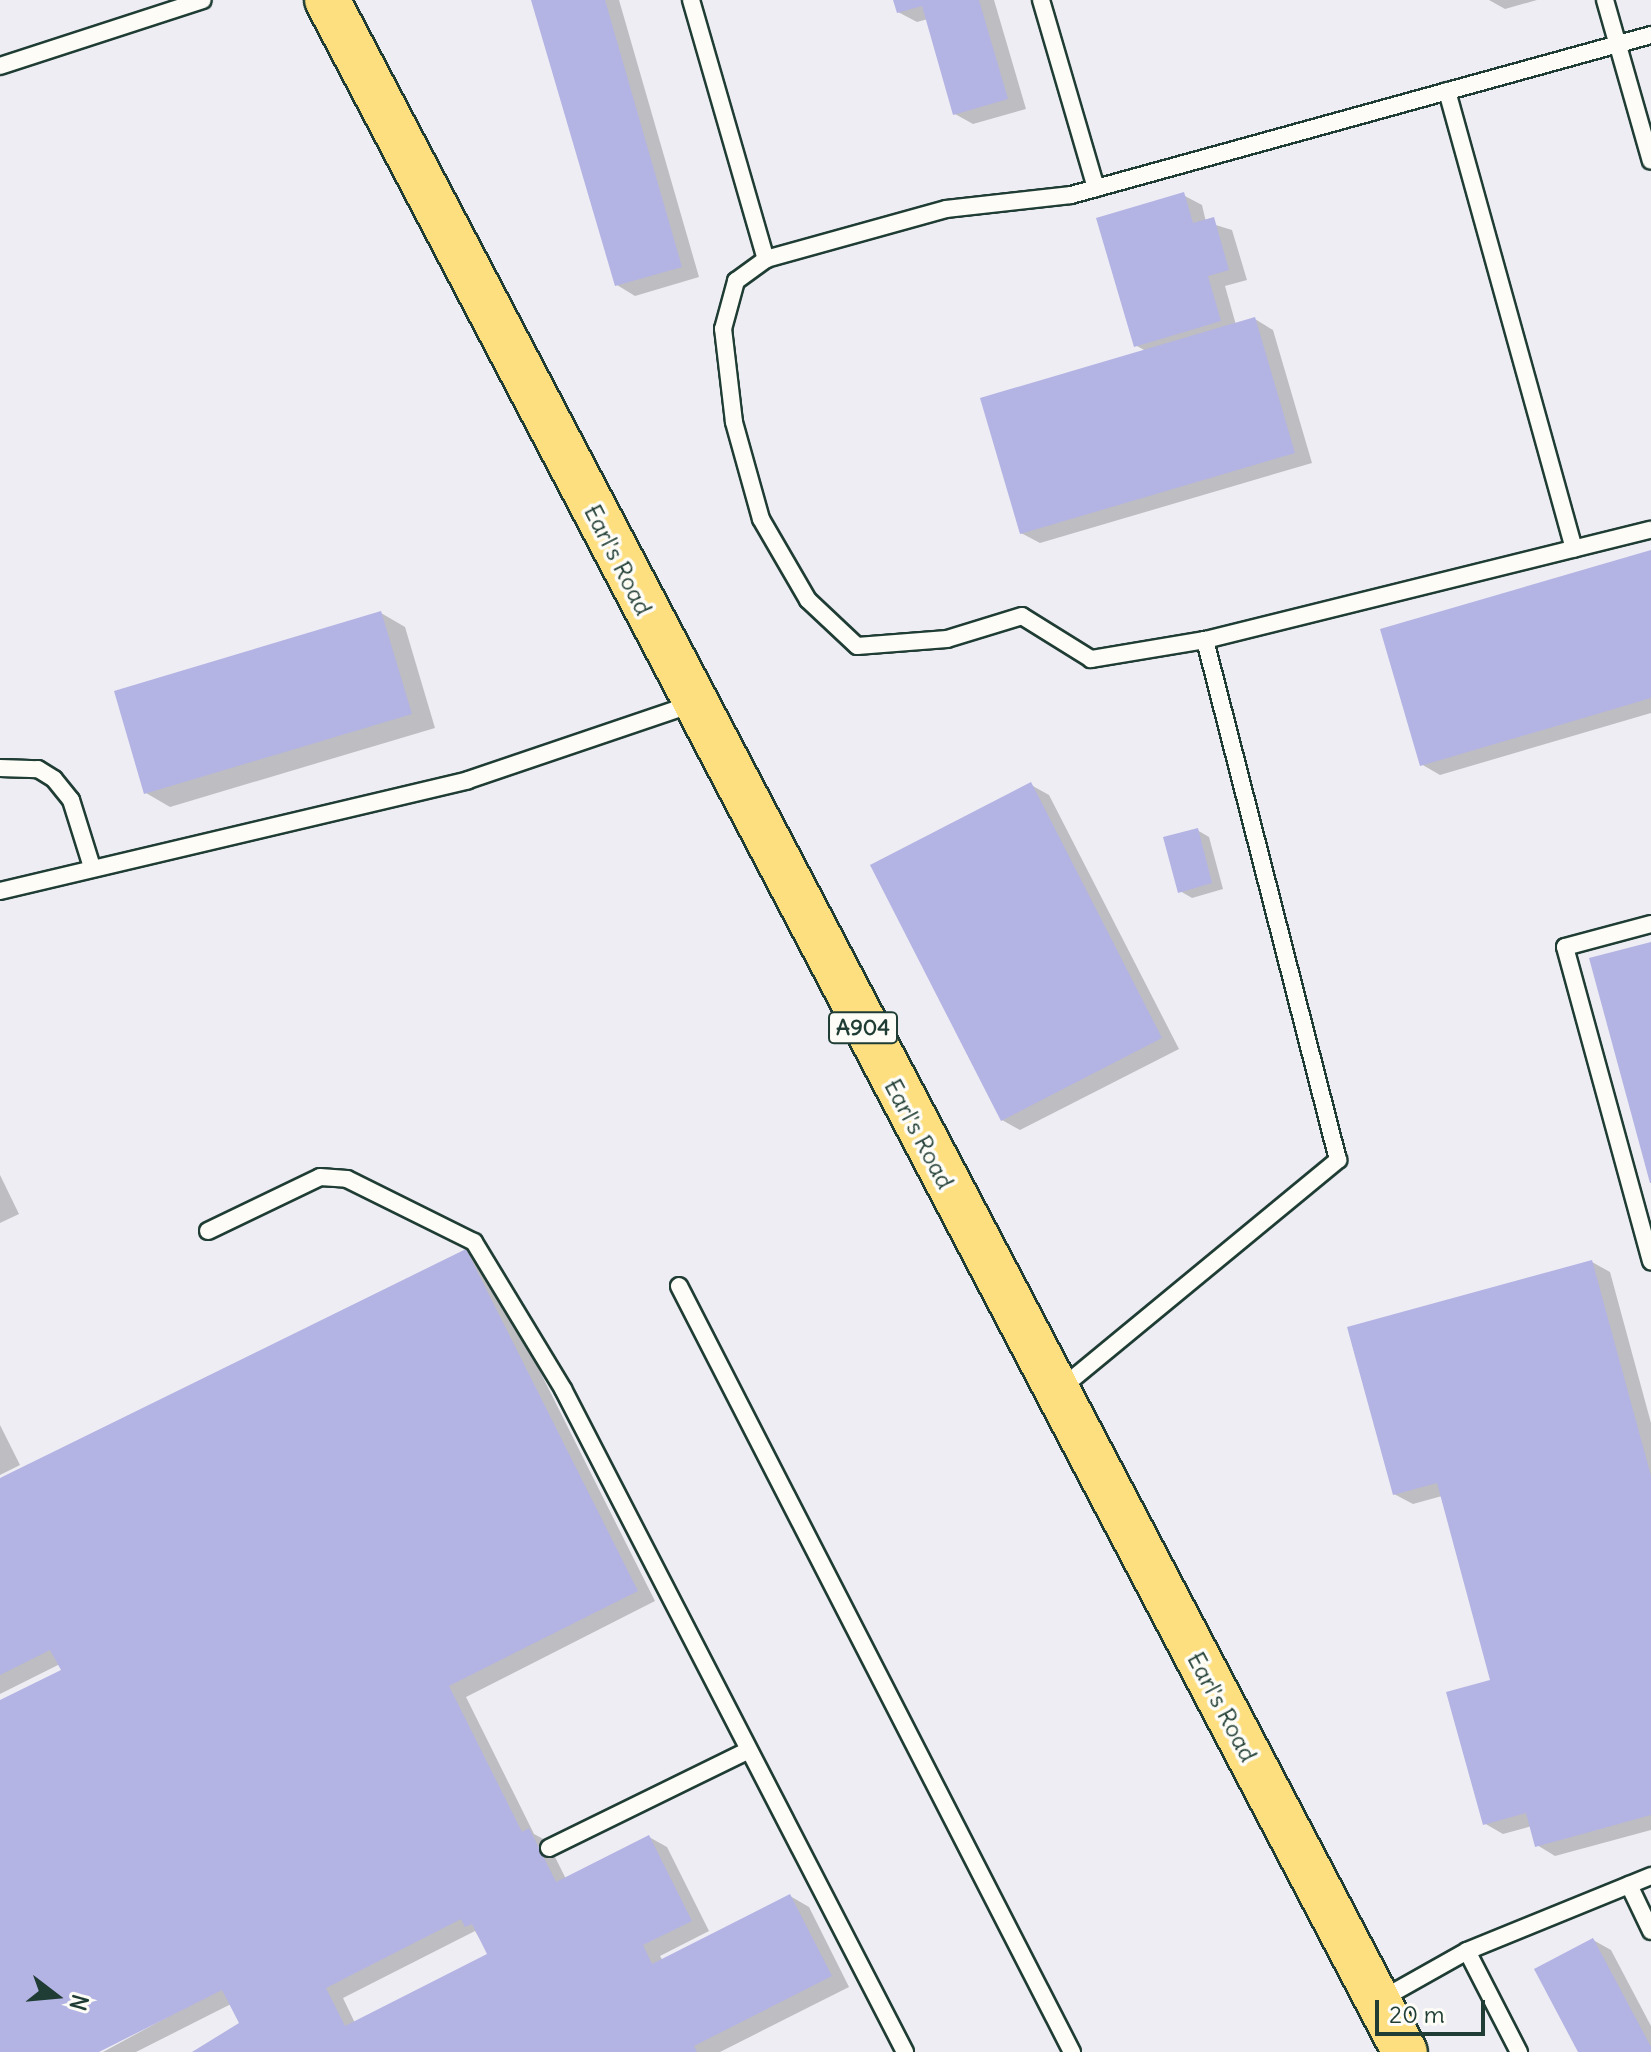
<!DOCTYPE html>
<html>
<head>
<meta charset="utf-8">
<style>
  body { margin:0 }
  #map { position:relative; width:1651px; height:2052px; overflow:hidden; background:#eeedf3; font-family:Delius,sans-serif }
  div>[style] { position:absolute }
  .shadow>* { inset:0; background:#0003 }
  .building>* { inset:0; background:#b3b3e4 }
  .roads { filter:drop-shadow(2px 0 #1f3d34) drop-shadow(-2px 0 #1f3d34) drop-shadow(0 2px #1f3d34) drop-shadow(0 -2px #1f3d34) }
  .service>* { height:16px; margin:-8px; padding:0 8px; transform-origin:8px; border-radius:8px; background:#fdfcf7 }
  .primary>* { height:44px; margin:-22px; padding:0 22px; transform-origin:22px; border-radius:22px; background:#fedf80 }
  span { translate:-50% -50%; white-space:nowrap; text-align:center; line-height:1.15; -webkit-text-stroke:7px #fdfcf7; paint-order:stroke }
  .shield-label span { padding:2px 6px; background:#fdfcf7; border:2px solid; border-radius:6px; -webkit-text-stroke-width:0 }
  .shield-label { font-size:22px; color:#1f3d34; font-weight:700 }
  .street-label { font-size:24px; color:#1f3d34 }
  .north { position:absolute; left:16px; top:1956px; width:80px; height:80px; -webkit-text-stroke:6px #fdfcf7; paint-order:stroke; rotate:106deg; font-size:22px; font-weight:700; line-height:32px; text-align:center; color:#1f3d34 }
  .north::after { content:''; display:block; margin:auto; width:28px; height:36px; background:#1f3d34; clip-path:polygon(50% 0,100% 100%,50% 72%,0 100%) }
  .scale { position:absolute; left:1375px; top:2000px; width:110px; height:36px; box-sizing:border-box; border:4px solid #1f3d34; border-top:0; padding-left:10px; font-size:24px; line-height:28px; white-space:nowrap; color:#1f3d34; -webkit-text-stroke:6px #fdfcf7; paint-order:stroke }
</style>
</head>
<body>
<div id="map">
  <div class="shadow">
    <div style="clip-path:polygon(534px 0,619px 0,699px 277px,635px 296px,617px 285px)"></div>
    <div style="clip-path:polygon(895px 0,994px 0,1026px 109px,973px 124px,955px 114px,928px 19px,917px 22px,898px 12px)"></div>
    <div style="clip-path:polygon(1489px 0,1537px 0,1505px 9px)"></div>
    <div style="clip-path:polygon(1183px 195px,1202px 205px,1206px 222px,1232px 230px,1247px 280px,1225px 286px,1236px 325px,1255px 319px,1273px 330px,1312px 463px,1040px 543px,1021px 533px,1146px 351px,1135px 345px)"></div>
    <div style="clip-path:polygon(1651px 552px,1651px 713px,1440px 775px,1421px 764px)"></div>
    <div style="clip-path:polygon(381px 613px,405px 627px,435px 728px,170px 807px,146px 793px)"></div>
    <div style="clip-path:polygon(1031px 785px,1049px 795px,1179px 1049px,1020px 1130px,1002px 1120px)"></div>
    <div style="clip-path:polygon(1197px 830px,1209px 837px,1223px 889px,1192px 898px,1180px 891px)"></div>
    <div style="clip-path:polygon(0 1175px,19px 1214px,0 1223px)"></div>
    <div style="clip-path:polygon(evenodd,466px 1252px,485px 1262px,655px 1601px,466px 1697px,534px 1834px,547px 1841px,566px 1879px,649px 1837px,667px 1847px,709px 1931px,660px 1956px,663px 1961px,790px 1896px,809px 1907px,849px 1987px,720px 2052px,194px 2052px,241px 2024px,231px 2004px,136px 2052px,103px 2052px,230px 1983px,94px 2052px,0 2052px,0 1703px,63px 1671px,60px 1664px,0 1694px,0 1480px,466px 1252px,475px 1931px,490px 1955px,355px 2023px,343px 1998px,475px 1931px)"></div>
    <div style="clip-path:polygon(1592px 1262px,1610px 1272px,1651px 1423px,1651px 1830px,1555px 1856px,1537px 1845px,1532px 1826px,1503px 1834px,1484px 1823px,1493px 1682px,1442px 1496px,1413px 1504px,1394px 1494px)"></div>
    <div style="clip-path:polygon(0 1425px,20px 1465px,0 1475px)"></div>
    <div style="clip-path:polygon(1593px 1940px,1611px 1950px,1651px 2026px,1651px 2052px,1580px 2052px)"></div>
  </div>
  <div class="building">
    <div style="clip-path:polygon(531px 0,605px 0,682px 267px,615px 286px)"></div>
    <div style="clip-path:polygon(893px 0,979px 0,1008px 99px,953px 115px,922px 6px,897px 13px)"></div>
    <div style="clip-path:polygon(1184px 192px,1193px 223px,1214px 217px,1229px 270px,1208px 276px,1221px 321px,1134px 347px,1096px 218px)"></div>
    <div style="clip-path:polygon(1255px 317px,1295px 453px,1020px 534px,980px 398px)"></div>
    <div style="clip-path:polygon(1651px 550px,1651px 698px,1420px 766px,1380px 629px)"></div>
    <div style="clip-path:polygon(381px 611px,412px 714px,144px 794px,114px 691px)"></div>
    <div style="clip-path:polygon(1031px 782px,1162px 1038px,1001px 1121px,870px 865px)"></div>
    <div style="clip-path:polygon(1198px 828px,1212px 883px,1178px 893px,1163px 837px)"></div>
    <div style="clip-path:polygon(1651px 942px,1651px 1183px,1650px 1183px,1589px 958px)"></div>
    <div style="clip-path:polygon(evenodd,466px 1249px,638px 1591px,449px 1686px,522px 1832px,529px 1828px,556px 1882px,649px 1835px,692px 1921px,643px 1945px,652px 1964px,790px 1894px,832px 1976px,694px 2046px,697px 2052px,192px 2052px,239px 2023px,222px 1990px,99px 2052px,0 2052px,0 1700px,61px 1670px,50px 1650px,0 1675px,0 1478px,466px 1249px,461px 1919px,465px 1927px,472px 1924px,487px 1954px,345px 2026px,326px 1988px,461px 1919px)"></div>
    <div style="clip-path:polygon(1592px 1260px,1651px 1476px,1651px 1815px,1535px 1847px,1526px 1813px,1483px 1825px,1446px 1692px,1490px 1680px,1437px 1483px,1393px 1495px,1347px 1327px)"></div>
    <div style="clip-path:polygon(1593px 1938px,1651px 2047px,1651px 2052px,1578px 2052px,1534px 1969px)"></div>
  </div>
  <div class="roads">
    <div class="service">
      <div style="left:691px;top:0;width:270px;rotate:73.9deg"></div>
      <div style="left:1041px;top:0;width:196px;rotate:73.7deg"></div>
      <div style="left:1605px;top:0;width:167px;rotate:74.1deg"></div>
      <div style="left:0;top:66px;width:213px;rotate:-18deg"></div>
      <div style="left:1447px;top:91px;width:475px;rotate:74.5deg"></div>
      <div style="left:1205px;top:640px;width:116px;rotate:170.5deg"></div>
      <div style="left:1091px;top:659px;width:81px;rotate:-148.1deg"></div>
      <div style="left:1022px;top:616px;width:78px;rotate:163deg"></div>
      <div style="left:947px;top:639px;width:90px;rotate:175.6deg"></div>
      <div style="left:857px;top:646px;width:67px;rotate:-136.8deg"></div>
      <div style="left:808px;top:600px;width:94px;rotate:-120.1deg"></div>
      <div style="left:761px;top:519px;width:101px;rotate:-105.6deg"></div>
      <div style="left:734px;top:422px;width:94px;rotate:-96.7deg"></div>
      <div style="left:723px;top:329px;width:50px;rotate:-74.8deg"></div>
      <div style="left:736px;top:281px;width:37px;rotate:-36deg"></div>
      <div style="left:766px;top:259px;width:187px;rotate:-15.5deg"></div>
      <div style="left:946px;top:209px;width:126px;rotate:-6.4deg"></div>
      <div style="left:1071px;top:195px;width:602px;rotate:-15.42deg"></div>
      <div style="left:0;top:768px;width:38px;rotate:2deg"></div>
      <div style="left:38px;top:769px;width:19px;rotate:32deg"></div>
      <div style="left:54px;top:779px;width:27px;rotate:51deg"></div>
      <div style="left:71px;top:800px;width:70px;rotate:72.6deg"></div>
      <div style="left:0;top:891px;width:481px;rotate:-13.3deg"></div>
      <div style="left:468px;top:780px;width:237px;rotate:-18.7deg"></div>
      <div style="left:1651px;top:924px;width:89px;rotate:165deg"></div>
      <div style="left:1565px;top:947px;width:326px;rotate:74.7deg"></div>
      <div style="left:208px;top:1231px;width:124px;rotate:-25.7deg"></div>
      <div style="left:320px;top:1177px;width:27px;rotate:4deg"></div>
      <div style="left:347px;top:1179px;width:142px;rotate:26.4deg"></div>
      <div style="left:474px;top:1242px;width:172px;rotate:58.8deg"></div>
      <div style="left:563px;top:1389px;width:746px;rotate:62.71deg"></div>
      <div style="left:679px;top:1286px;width:861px;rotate:62.84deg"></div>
      <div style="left:1059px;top:1390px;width:362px;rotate:-39.5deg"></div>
      <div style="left:1338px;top:1160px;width:537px;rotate:-104.35deg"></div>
      <div style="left:1205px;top:640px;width:459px;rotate:-13.9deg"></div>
      <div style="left:549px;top:1848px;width:220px;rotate:-26.1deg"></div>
      <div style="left:1629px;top:1885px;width:51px;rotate:64.4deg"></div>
      <div style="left:1467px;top:1951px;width:114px;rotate:62.8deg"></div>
      <div style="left:1380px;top:2000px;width:100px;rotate:-29.4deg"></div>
      <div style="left:1467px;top:1951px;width:199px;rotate:-22.2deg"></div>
    </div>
    <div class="primary">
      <div style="left:327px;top:0;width:2318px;rotate:62.29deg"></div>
    </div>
  </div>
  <div class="shield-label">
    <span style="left:863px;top:1028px">A904</span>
  </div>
  <div class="street-label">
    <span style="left:618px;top:560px;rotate:63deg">Earl's Road</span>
    <span style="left:919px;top:1134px;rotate:62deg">Earl's Road</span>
    <span style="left:1222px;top:1707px;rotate:62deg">Earl's Road</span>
  </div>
  <div class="north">N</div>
  <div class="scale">20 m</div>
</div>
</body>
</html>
